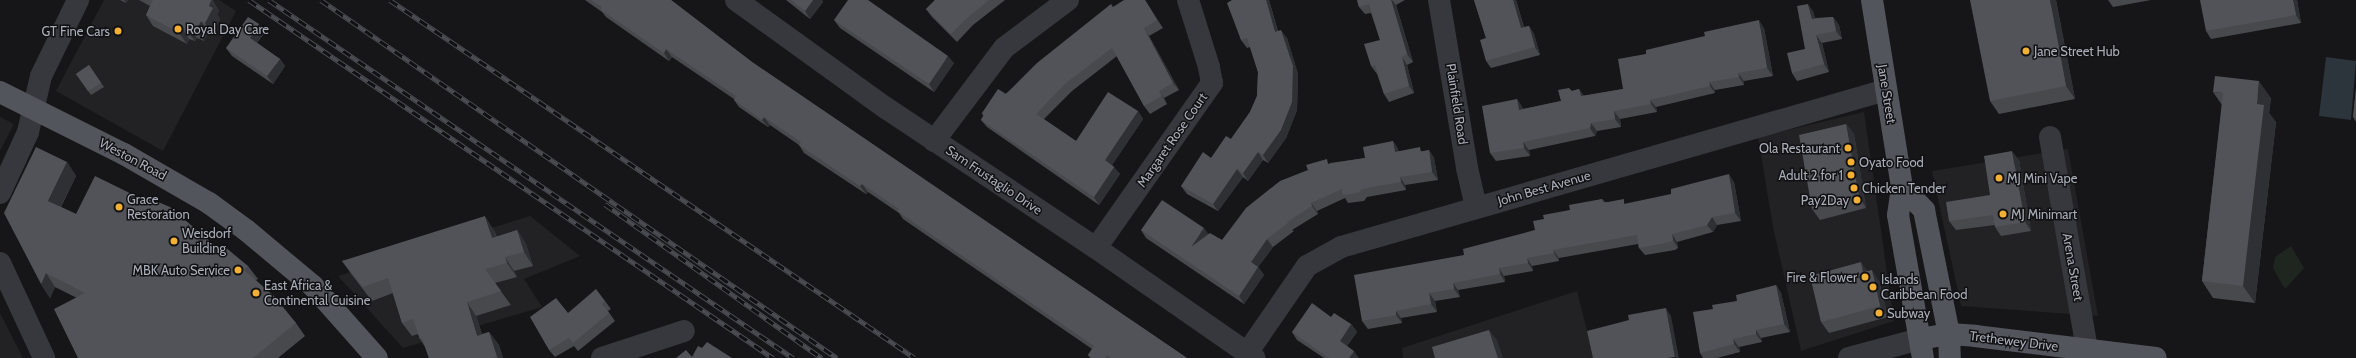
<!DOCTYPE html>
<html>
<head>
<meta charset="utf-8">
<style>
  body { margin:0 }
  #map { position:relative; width:2356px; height:358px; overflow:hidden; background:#161618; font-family:Cabin,sans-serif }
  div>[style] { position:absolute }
  .built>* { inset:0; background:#222225 }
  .green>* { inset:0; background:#1e261f }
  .water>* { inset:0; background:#2c353c }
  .minor>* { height:22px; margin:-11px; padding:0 11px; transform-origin:11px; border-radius:11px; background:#37383d }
  .major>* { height:22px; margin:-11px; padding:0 11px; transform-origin:11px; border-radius:11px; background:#53555c }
  .rail>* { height:4.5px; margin-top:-2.25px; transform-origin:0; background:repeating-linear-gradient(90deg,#111113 0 9px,#4a4c52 0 18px); box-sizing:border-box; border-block:1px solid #4a4c52 }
  .wall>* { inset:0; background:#47494d }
  .shaded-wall>* { inset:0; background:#2f3033 }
  .building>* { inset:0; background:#525359 }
  .dots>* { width:11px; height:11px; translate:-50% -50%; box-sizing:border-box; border:2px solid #111113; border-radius:50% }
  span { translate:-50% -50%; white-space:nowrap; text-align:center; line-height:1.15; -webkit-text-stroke:3px #111113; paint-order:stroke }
  .poi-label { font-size:13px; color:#a8adb8 }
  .left { translate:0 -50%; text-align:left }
  .right { translate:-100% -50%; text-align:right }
  .street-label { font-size:13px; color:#a8adb8 }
</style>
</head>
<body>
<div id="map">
  <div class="built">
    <div style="clip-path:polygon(104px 0,219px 0,236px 11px,163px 151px,56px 91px)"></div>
    <div style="clip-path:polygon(1864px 112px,1894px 321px,1801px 351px,1773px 227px,1758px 137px)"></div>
    <div style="clip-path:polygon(0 117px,14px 124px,0 151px)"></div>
    <div style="clip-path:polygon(2068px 149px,2098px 316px,1961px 306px,1932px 171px)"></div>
    <div style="clip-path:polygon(530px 216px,580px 256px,524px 279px,542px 307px,403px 348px,338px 276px)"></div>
    <div style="clip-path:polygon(1577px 291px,1594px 358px,1403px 358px,1402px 348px)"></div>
    <div style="clip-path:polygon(0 313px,23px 358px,0 358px)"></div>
  </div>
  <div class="green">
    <div style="clip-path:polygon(2291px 246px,2304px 268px,2285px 289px,2273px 268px,2275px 257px)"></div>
  </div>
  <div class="water">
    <div style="clip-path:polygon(2326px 57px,2356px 61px,2351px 120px,2319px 116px)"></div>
  </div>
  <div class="minor">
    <div style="left:736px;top:0;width:185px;rotate:35.8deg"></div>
    <div style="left:886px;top:108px;width:252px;rotate:33.7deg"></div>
    <div style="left:1096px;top:248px;width:193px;rotate:34.8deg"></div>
    <div style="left:1439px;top:0;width:170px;rotate:80.5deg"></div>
    <div style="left:1467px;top:168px;width:40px;rotate:77deg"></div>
    <div style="left:2050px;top:137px;width:216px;rotate:80.1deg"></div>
    <div style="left:934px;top:141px;width:116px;rotate:-53deg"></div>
    <div style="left:1004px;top:48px;width:80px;rotate:-36.9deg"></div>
    <div style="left:0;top:193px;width:67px;rotate:-65.3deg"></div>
    <div style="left:28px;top:132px;width:57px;rotate:-76.9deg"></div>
    <div style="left:41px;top:76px;width:85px;rotate:-64deg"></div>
    <div style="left:1096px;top:248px;width:202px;rotate:-54.9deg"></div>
    <div style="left:1212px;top:83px;width:16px;rotate:-101deg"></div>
    <div style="left:1209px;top:67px;width:70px;rotate:-107.4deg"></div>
    <div style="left:0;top:263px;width:105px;rotate:65.1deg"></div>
    <div style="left:1247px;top:353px;width:106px;rotate:-55.4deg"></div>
    <div style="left:1307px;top:266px;width:39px;rotate:-29deg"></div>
    <div style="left:1341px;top:247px;width:567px;rotate:-16.07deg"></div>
    <div style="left:602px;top:358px;width:86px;rotate:-18.2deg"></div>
    <div style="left:1849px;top:358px;width:73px;rotate:-15deg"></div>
  </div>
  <div class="major">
    <div style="left:1872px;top:0;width:189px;rotate:80.9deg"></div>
    <div style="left:1902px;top:187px;width:28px;rotate:98deg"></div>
    <div style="left:1898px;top:215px;width:145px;rotate:80.1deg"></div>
    <div style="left:0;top:92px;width:139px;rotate:26.6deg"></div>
    <div style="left:124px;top:154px;width:98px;rotate:30deg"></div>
    <div style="left:209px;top:203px;width:46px;rotate:36.1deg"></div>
    <div style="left:246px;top:230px;width:87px;rotate:39.9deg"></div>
    <div style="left:313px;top:286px;width:96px;rotate:48.4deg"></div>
    <div style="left:1902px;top:187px;width:32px;rotate:46deg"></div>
    <div style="left:1924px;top:210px;width:126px;rotate:78.6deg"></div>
    <div style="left:1949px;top:334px;width:24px;rotate:88deg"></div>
    <div style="left:1920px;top:339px;width:29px;rotate:-10deg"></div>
    <div style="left:1949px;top:334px;width:26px;rotate:4deg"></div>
    <div style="left:1975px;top:336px;width:182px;rotate:6.9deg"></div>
  </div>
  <div class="rail">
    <div style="left:249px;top:0;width:635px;rotate:34.34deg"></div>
    <div style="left:269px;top:0;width:635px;rotate:34.34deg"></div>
    <div style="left:321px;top:0;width:628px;rotate:34.75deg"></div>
    <div style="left:390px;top:0;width:635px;rotate:34.29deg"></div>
    <div style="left:605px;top:204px;width:266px;rotate:35.4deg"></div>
  </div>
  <div class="wall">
    <div style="clip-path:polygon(120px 0,128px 0,126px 3px)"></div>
    <div style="clip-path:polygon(139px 0,212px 0,219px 11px,217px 14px,220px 19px,212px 34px,208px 32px,204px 41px,197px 38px,195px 41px,189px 39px,187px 44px,153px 26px,146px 15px,150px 6px)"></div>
    <div style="clip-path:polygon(585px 0,671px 0,752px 62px,1187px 358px,1090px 358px,1088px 355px,1092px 349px,903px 219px,899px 213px,868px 192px,866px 194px,804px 153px,799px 145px,770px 125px,768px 127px,739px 107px,734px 100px,734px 99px,672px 57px,669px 61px,606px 17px,602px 12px)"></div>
    <div style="clip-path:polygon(786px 0,822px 0,823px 2px,810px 19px)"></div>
    <div style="clip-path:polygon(935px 0,1005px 0,973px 25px,957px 42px,932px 17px,926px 9px)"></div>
    <div style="clip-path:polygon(1145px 0,1163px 28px,1149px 36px,1179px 90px,1164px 98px,1167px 104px,1150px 114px,1144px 106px,1117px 56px,1072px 91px,1044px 119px,1076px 141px,1138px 111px,1143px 119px,1112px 165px,1120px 174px,1099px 205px,987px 127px,981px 120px,983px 116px,982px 113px,1113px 7px)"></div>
    <div style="clip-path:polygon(1232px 0,1269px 0,1278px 31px,1287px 38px,1298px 74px,1297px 110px,1286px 138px,1268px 163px,1263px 160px,1248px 181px,1243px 177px,1218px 211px,1187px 194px,1181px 186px,1211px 158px,1231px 139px,1250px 112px,1257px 96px,1258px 72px,1250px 47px,1247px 48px,1241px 40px)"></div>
    <div style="clip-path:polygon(1357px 0,1405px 0,1396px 5px,1413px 62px,1407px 65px,1414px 93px,1389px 102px,1384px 94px,1377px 74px,1371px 66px,1380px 40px,1371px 13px,1365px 14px,1359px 7px)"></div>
    <div style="clip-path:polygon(1474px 0,1516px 0,1524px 27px,1529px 26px,1534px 34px,1540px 55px,1491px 68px,1486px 61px,1486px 38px)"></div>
    <div style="clip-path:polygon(2056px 0,2075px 99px,1999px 114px,1990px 101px)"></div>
    <div style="clip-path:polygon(2108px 0,2151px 0,2113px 7px)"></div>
    <div style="clip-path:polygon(2297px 0,2301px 23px,2211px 39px,2206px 31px)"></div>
    <div style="clip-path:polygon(1813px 11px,1815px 18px,1833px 17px,1839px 25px,1842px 39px,1822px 43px,1829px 72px,1797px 81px,1792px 73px,1805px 49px)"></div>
    <div style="clip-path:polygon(834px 20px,954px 63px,934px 92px,840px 28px)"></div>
    <div style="clip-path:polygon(1764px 28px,1773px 76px,1744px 81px,1744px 85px,1715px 90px,1715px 93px,1656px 107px,1657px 112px,1620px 119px,1621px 127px,1597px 131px,1595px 136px,1529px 150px,1530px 156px,1496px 161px,1490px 153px,1517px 99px,1522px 107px,1523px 109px,1561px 101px,1572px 91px,1579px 89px,1584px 96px,1623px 89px,1646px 54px)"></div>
    <div style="clip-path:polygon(265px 32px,257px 43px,280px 59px,285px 66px,273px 84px,232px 56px,226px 48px)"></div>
    <div style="clip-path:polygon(89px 65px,104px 87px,91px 95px,76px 74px)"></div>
    <div style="clip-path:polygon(2356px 89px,2356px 122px,2353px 117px)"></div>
    <div style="clip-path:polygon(2213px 92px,2271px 98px,2269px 113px,2276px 122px,2255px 303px,2213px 298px,2202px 281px,2222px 105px)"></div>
    <div style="clip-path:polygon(1846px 124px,1854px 134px,1866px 208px,1820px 220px,1812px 209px)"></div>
    <div style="clip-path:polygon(1393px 141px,1398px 149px,1398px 151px,1423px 151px,1429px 150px,1434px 158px,1438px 180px,1405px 185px,1406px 190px,1367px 197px,1364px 201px,1348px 203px,1345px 198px,1317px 211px,1318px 214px,1292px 230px,1294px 231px,1273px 247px,1258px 267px,1264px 275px,1244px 304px,1146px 238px,1141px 230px,1208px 234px,1222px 240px,1330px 163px,1365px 158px)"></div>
    <div style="clip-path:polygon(2019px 160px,2031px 231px,2001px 236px,1995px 227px,1995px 225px,1956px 230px,1949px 221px,1990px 195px)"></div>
    <div style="clip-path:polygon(67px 162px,76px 176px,61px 207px,76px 214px,221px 251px,248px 266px,258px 279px,256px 280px,296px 323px,305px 336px,278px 358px,78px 358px,77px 298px,55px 287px,50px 298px,41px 284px)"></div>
    <div style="clip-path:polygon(1734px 182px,1741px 221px,1717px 225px,1713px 232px,1677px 242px,1678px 248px,1675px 250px,1645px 255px,1639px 248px,1638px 244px,1559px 258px,1559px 261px,1532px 266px,1533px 271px,1504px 276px,1505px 282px,1458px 290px,1460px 297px,1435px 301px,1437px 312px,1401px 318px,1402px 323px,1368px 329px,1362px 321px,1464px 255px,1535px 230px,1544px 219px,1602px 199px,1605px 202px,1627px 204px)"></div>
    <div style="clip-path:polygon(494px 230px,497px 237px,517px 230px,526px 244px,533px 266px,514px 271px,517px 277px,495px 283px,511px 305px,476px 316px,482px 334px,489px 332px,499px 345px,503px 358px,429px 358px,425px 347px,420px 339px,418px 334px,412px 336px,402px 323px,393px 293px,372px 301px,352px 275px,342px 261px)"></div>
    <div style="clip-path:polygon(1867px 271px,1879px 281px,1888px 317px,1829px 333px,1821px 322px)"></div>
    <div style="clip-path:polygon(1776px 285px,1781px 293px,1790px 332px,1761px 338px,1762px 342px,1739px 347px,1740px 352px,1717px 358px,1703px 358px,1700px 353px,1713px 309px,1737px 301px)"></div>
    <div style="clip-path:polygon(605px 301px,611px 309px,608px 311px,615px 321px,578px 351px,574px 346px,555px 357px,549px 350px,568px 313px)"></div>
    <div style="clip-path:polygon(1331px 317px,1351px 324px,1357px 332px,1347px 346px,1359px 358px,1324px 358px,1297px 340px,1292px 332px)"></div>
  </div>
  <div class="shaded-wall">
    <div style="clip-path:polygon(124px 0,128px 0,126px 3px)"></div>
    <div style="clip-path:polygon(211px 0,219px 11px,217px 14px,220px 19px,212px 34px,205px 23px,209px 6px)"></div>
    <div style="clip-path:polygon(813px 0,822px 0,823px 2px,810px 19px,805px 11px)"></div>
    <div style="clip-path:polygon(1145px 0,1163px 28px,1157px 20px)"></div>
    <div style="clip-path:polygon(1266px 0,1269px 0,1280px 40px,1275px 32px)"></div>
    <div style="clip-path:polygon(1391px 0,1392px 0,1396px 5px,1413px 62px,1407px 54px)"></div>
    <div style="clip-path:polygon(1513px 0,1516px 0,1526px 36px,1521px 28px)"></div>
    <div style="clip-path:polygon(2050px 0,2056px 0,2075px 99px,2066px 86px)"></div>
    <div style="clip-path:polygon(2293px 0,2297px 0,2301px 23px,2296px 15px)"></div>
    <div style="clip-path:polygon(1808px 4px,1813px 11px,1817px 26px,1812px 19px)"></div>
    <div style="clip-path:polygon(1833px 17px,1839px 25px,1842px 39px,1836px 31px)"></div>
    <div style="clip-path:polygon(1759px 20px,1764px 28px,1773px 76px,1767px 68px)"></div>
    <div style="clip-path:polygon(201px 21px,208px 32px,204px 41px,196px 31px)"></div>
    <div style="clip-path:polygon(259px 24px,265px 32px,255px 46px,250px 38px)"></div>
    <div style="clip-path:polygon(1529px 26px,1534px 34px,1540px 55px,1535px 47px)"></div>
    <div style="clip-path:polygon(189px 27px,197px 38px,195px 41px,187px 31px)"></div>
    <div style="clip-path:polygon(182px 28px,189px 39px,187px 44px,179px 33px)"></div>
    <div style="clip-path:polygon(1144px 28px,1149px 36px,1179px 90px,1173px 83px)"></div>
    <div style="clip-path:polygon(1281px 30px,1287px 38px,1298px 74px,1297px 110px,1286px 138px,1268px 163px,1263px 155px)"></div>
    <div style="clip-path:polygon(1816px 35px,1822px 43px,1829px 72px,1824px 64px)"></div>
    <div style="clip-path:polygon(666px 49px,672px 57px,669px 61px,664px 53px)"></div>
    <div style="clip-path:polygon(948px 56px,954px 63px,934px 92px,929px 84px)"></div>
    <div style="clip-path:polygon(1402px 57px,1407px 65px,1414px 93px,1409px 86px)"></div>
    <div style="clip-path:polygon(280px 59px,285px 66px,273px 84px,267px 76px)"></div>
    <div style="clip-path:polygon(1738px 73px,1744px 81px,1744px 85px,1739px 77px)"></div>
    <div style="clip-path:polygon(2259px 81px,2271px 98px,2269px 113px,2276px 122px,2255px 303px,2243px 286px,2257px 104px)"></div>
    <div style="clip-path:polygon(1709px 82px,1715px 90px,1715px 93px,1710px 86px)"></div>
    <div style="clip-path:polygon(1579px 89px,1585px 97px,1581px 96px)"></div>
    <div style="clip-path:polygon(1159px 91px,1164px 98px,1167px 104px,1162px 96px)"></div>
    <div style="clip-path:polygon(1517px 99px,1522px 107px,1524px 118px,1519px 110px)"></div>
    <div style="clip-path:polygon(1650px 100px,1656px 107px,1657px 112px,1651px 104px)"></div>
    <div style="clip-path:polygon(1138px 111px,1143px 119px,1110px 168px,1105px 160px)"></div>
    <div style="clip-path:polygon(1614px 111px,1620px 119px,1621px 127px,1615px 119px)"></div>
    <div style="clip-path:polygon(764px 117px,770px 125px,768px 127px,762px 120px)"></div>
    <div style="clip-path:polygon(1591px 123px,1597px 131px,1595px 136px,1590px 128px)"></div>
    <div style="clip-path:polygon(1846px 124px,1854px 134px,1866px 208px,1859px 197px)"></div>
    <div style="clip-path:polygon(1393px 141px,1398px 149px,1400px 160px,1395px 152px)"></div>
    <div style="clip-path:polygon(1523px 142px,1529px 150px,1530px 156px,1524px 148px)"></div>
    <div style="clip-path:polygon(1429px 150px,1434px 158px,1438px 180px,1432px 172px)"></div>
    <div style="clip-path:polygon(2012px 151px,2019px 160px,2031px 231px,2025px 222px)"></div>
    <div style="clip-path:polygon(1258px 152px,1263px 160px,1248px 181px,1243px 173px)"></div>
    <div style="clip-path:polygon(67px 162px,76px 176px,57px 214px,48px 201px)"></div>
    <div style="clip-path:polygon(1114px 167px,1120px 174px,1099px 205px,1094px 197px)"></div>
    <div style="clip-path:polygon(1237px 169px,1243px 177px,1218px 211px,1213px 204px)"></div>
    <div style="clip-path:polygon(1729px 174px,1734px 182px,1741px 221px,1735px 213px)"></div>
    <div style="clip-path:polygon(1400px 177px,1405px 185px,1406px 190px,1401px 182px)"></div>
    <div style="clip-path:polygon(862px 184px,868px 192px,866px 194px,860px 186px)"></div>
    <div style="clip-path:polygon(1311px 203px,1317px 211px,1318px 214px,1312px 206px)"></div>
    <div style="clip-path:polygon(485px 216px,494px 230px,501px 252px,492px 238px)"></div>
    <div style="clip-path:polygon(1712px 217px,1717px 225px,1713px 232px,1707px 225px)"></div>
    <div style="clip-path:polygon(1204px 228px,1210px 236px,1191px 247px)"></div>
    <div style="clip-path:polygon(517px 230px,526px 244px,533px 266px,524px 252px)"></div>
    <div style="clip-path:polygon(1672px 234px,1677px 242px,1678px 248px,1673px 240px)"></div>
    <div style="clip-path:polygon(1267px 239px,1273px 247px,1256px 270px,1251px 262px)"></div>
    <div style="clip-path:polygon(1553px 250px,1559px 258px,1559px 261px,1554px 253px)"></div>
    <div style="clip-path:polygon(505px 257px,514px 271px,517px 277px,507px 263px)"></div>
    <div style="clip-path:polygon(1527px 258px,1532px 266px,1533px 271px,1528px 263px)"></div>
    <div style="clip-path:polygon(1861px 262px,1868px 272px,1863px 272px)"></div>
    <div style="clip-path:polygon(1258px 267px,1264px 275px,1244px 304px,1239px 296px)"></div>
    <div style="clip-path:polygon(1499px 268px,1504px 276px,1505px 282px,1500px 274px)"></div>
    <div style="clip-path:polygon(1872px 270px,1879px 281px,1888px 317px,1880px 306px)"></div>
    <div style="clip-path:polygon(46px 273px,55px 287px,50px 298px,41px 284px)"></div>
    <div style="clip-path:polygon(1453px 283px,1458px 290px,1460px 297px,1454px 289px)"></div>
    <div style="clip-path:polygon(1776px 285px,1781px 293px,1790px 332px,1784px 324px)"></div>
    <div style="clip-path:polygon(1429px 293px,1435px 301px,1437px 312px,1431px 304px)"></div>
    <div style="clip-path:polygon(467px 302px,476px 316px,487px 349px,477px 336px)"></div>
    <div style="clip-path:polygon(1666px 308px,1671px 316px,1679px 358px,1676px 358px,1675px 357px)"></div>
    <div style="clip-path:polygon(1396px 311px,1401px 318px,1402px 323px,1396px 315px)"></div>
    <div style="clip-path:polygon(1351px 324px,1357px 332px,1345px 349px,1340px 341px)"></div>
    <div style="clip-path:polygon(1489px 330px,1497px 340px,1503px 358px,1498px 358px)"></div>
    <div style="clip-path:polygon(1756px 330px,1761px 338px,1762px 342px,1756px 334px)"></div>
    <div style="clip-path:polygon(489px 332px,499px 345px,503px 358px,498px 358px,497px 357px)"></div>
    <div style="clip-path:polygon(1733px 339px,1739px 347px,1740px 352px,1734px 344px)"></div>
    <div style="clip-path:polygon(1354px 351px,1359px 358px,1349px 358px)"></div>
  </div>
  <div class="building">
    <div style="clip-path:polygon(152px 0,211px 0,209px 6px,213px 8px,205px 23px,201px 21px,196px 31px,189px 27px,187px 31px,182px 28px,179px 33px,146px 15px,153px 0)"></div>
    <div style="clip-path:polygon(591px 0,671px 0,752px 62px,1187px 358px,1111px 358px,1107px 355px,1105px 358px,1092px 358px,1088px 355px,1094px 346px,897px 211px,899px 209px,862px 184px,860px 186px,799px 145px,801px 142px,764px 117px,762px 120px,734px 100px,736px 96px,666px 49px,664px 53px,601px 10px,602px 7px)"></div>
    <div style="clip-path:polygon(791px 0,813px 0,805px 11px)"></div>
    <div style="clip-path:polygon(848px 0,868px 0,948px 56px,929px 84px,834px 20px)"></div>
    <div style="clip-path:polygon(935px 0,989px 0,967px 18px,951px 34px,926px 9px)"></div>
    <div style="clip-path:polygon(1124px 0,1145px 0,1157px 20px,1144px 28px,1173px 83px,1159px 91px,1162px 96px,1144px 106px,1112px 48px,1066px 83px,1036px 114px,1076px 141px,1108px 92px,1138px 111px,1105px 160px,1114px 167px,1094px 197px,981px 120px,984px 115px,982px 113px,998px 89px,1006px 94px,1037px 63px,1111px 4px,1113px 7px)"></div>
    <div style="clip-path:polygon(1232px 0,1266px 0,1275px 32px,1281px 30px,1293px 66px,1292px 102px,1281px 130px,1263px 155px,1258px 152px,1243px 173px,1237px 169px,1213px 204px,1181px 186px,1203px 152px,1211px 158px,1226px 136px,1231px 139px,1250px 112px,1257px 96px,1258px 72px,1247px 38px,1241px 40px,1227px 3px)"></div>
    <div style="clip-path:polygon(1357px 0,1391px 0,1407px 54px,1402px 57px,1409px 86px,1384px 94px,1375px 65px,1371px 66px,1364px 44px,1380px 40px,1369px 4px,1359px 7px)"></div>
    <div style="clip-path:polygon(1474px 0,1513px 0,1521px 28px,1529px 26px,1535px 47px,1486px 61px,1480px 40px,1486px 38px)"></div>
    <div style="clip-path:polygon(1970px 0,2050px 0,2066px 86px,1990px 101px)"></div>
    <div style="clip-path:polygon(2200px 0,2293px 0,2296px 15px,2206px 31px)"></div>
    <div style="clip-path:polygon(1808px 4px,1812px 19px,1833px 17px,1836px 31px,1816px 35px,1824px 64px,1792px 73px,1787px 53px,1805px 49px,1797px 6px)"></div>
    <div style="clip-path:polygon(248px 17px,259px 24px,250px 38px,280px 59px,267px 76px,226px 48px)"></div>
    <div style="clip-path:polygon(1759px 20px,1767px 68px,1738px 73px,1739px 77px,1709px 82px,1710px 86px,1650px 100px,1651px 104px,1614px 111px,1615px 119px,1591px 123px,1590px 128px,1523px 142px,1524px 148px,1490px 153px,1482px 106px,1517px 99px,1519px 110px,1561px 101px,1558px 90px,1569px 88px,1572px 91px,1579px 89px,1581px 96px,1623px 89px,1618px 59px,1646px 54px,1646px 50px,1705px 36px,1704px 32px)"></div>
    <div style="clip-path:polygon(89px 65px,101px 83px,88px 91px,76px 74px)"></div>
    <div style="clip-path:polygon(2215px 76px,2259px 81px,2257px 104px,2264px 105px,2243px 286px,2202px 281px,2223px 93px,2213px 92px)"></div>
    <div style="clip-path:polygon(2356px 89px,2356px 118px,2353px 117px)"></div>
    <div style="clip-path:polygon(1846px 124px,1859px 197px,1812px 209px,1799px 135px)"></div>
    <div style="clip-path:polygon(1393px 141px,1395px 152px,1420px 147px,1421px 152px,1429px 150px,1432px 172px,1400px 177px,1401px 182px,1362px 189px,1358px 193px,1343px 195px,1342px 189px,1311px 203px,1312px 206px,1287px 222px,1288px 223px,1267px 239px,1251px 262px,1258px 267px,1239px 296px,1141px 230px,1162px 200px,1204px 228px,1191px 247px,1210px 233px,1222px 240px,1246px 208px,1280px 181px,1308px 170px,1306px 165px,1327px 159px,1328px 164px,1365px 158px,1363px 147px)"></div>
    <div style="clip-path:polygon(36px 147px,67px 162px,48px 201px,76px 214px,95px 176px,142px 199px,144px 196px,170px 207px,221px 251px,225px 247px,248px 266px,244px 270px,274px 296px,296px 323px,253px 358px,78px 358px,54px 309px,85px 293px,46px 273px,41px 284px,4px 213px)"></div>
    <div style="clip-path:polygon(2012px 151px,2025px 222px,1995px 227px,1993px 215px,1949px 221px,1946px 202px,1990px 195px,1984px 156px)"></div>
    <div style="clip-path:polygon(1729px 174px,1735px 213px,1712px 217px,1707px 225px,1672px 234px,1673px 240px,1670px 242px,1639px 248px,1637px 235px,1553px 250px,1554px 253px,1527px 258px,1528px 263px,1499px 268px,1500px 274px,1453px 283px,1454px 289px,1429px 293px,1431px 304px,1396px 311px,1396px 315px,1362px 321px,1354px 275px,1464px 255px,1463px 249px,1535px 230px,1533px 221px,1544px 219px,1543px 215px,1570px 210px,1569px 205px,1602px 199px,1603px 203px,1624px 199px,1624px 204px,1671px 194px,1671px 189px)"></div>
    <div style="clip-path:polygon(485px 216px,492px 238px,517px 230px,524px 252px,505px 257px,507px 263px,485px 269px,501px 291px,467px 302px,477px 336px,489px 332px,497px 357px,493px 358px,429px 358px,422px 338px,420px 339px,413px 319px,402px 323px,388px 278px,363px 287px,342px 261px)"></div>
    <div style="clip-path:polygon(1861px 262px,1863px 272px,1872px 270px,1880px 306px,1821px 322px,1810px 276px)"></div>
    <div style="clip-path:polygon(1776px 285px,1784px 324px,1756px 330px,1756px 334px,1733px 339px,1734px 344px,1700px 353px,1693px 312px,1713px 309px,1712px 305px,1737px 301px,1736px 295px)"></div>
    <div style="clip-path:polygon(596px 289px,605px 301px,602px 304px,609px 313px,573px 343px,569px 338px,549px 350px,530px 317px,556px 298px,568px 313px)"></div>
    <div style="clip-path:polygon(1312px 303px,1331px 317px,1334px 313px,1351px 324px,1340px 341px,1354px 351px,1349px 358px,1329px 358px,1292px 332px)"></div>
    <div style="clip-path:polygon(1666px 308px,1675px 357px,1667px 358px,1593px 358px,1587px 331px,1629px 320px,1628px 315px)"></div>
    <div style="clip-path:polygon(1489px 330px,1498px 358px,1435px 358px,1432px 347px)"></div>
    <div style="clip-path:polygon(707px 342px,732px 358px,676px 358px,686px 350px,692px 357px,698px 346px,702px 348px)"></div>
  </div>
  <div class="dots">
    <div style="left:178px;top:29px;background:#f2b134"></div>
    <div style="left:118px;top:31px;background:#f2b134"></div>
    <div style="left:2026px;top:51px;background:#f2b134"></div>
    <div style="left:1848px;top:148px;background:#f2b134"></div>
    <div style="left:1851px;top:162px;background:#f2b134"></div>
    <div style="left:1851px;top:175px;background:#f2b134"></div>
    <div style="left:1999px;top:178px;background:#f2b134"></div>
    <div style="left:1854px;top:188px;background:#f2b134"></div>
    <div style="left:1857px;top:200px;background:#f2b134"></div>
    <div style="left:119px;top:207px;background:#f2b134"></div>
    <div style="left:2003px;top:214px;background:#f2b134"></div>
    <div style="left:174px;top:241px;background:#f2b134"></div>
    <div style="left:238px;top:270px;background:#f2b134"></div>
    <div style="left:1865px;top:277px;background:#f2b134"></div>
    <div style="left:1873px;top:287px;background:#f2b134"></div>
    <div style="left:256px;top:293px;background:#f2b134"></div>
    <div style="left:1879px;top:313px;background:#f2b134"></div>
  </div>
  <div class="poi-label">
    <span class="left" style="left:186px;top:29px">Royal Day Care</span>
    <span class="right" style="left:110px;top:31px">GT Fine Cars</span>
    <span class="left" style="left:2034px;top:51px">Jane Street Hub</span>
    <span class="right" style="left:1840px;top:148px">Ola Restaurant</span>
    <span class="left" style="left:1859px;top:162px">Oyato Food</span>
    <span class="right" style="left:1843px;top:175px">Adult 2 for 1</span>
    <span class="left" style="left:2007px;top:178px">MJ Mini Vape</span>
    <span class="left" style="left:1862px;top:188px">Chicken Tender</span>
    <span class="left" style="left:127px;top:207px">Grace<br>Restoration</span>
    <span class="right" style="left:1849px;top:200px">Pay2Day</span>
    <span class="left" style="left:2011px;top:214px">MJ Minimart</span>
    <span class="left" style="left:182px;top:241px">Weisdorf<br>Building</span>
    <span class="right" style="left:230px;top:270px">MBK Auto Service</span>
    <span class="right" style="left:1857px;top:277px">Fire &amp; Flower</span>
    <span class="left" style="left:1881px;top:287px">Islands<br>Caribbean Food</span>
    <span class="left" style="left:264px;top:293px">East Africa &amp;<br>Continental Cuisine</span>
    <span class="left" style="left:1887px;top:313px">Subway</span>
  </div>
  <div class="street-label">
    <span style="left:1887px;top:94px;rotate:81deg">Jane Street</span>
    <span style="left:1457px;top:104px;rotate:81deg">Plainfield Road</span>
    <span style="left:1172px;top:140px;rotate:-55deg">Margaret Rose Court</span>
    <span style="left:133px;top:159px;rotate:28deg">Weston Road</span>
    <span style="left:994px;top:180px;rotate:34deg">Sam Frustaglio Drive</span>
    <span style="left:1544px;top:188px;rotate:-16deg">John Best Avenue</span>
    <span style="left:2073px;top:267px;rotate:80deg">Arena Street</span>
    <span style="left:2014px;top:341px;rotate:7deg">Trethewey Drive</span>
  </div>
</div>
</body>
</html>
